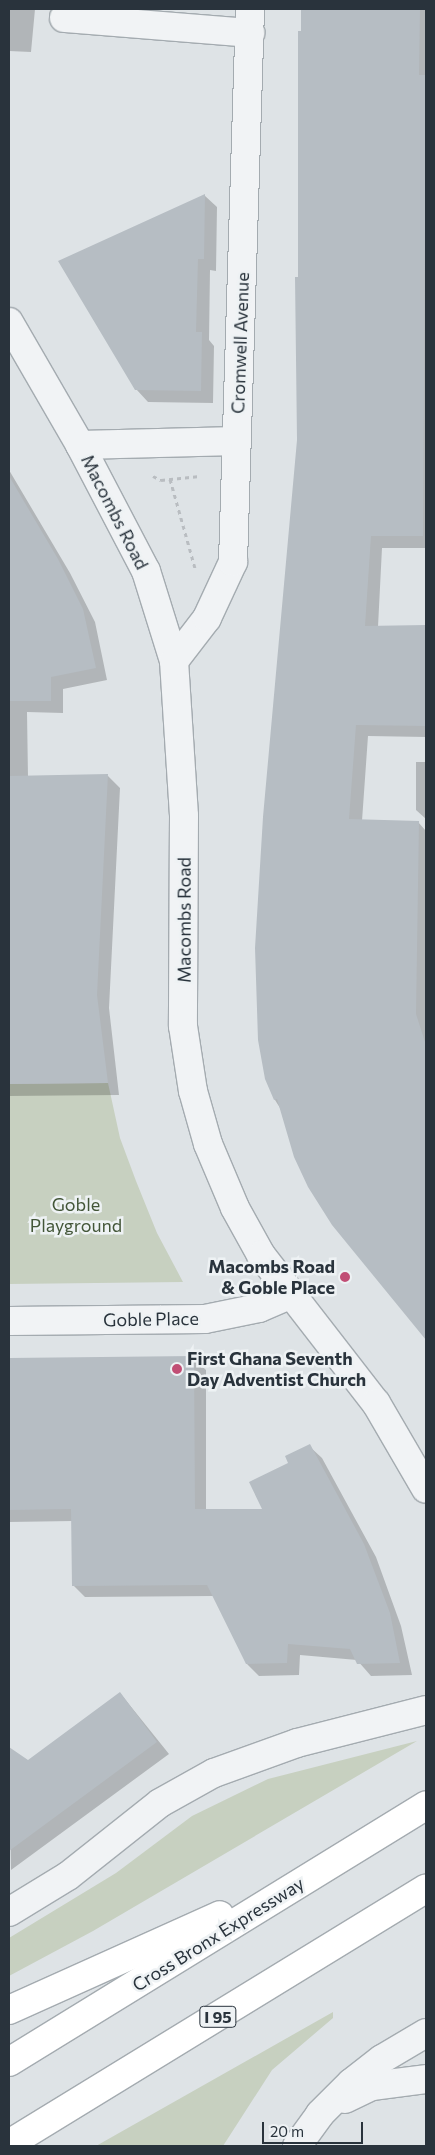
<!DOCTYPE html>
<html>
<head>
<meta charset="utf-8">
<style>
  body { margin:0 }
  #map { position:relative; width:435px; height:2155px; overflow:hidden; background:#dee3e6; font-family:Commissioner,sans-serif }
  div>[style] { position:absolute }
  .green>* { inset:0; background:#c7d0c0 }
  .shadow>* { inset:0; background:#0003 }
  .building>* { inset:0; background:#b6bdc3 }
  .path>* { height:3px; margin-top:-1.5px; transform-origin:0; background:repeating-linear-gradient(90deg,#b9bdc1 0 4px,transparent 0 8px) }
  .roads { filter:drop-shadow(1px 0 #a4abb0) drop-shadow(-1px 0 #a4abb0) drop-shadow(0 1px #a4abb0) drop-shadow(0 -1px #a4abb0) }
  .minor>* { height:28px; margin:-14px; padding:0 14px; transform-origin:14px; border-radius:14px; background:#f1f3f5 }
  .highway>* { height:28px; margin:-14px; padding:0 14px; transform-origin:14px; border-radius:14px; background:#fff }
  .dots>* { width:14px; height:14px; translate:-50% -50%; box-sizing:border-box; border:2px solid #eef2f4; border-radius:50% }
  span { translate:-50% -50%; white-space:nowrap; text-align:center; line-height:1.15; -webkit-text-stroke:5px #eef2f4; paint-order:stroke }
  .shield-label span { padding:1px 4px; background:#eef2f4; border:1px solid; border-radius:4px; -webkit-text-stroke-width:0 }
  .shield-label { font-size:16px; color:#29333c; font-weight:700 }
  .street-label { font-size:18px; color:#29333c }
  .park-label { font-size:18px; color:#435638 }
  .poi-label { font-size:18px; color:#29333c; font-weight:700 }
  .right { translate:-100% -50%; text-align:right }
  .left { translate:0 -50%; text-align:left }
  .frame { position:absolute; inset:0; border:10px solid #29333c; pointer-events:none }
  .scale { position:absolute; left:262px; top:2122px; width:101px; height:22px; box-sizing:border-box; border:2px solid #29333c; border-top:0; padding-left:6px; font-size:15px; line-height:18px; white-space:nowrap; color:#29333c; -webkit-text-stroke:4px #eef2f4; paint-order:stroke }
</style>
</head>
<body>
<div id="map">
  <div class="green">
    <div style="clip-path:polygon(108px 1083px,120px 1138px,136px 1181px,157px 1233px,183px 1282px,9px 1284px,9px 1084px)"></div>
    <div style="clip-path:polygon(417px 1741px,93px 1931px,9px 1976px,9px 1938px,116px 1873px,192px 1816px,268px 1779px)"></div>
    <div style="clip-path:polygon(333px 2012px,333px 2018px,272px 2070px,223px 2146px,96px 2146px)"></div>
  </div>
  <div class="shadow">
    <div style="clip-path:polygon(9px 9px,35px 9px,31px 52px,9px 51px)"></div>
    <div style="clip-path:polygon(302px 9px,426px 9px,426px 548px,382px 548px,378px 627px,426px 626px,426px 737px,368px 736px,362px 821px,418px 822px,426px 831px,426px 1339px,275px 1100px,267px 1078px,298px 440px)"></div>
    <div style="clip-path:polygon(204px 195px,217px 207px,216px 271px,210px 270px,209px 340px,214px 346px,213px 403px,148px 402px,136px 389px)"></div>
    <div style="clip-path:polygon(9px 470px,70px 573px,95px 622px,107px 680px,63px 689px,63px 713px,27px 712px,28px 777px,108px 776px,120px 788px,109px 1008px,119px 1095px,9px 1096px)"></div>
    <div style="clip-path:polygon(416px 762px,426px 762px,426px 819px,416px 810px)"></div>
    <div style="clip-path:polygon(193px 1358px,206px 1370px,206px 1510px,264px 1510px,290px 1464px,309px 1446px,322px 1458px,376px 1557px,401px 1626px,412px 1675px,371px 1676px,357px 1660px,300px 1655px,299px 1675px,259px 1676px,247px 1664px,214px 1596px,85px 1597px,73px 1585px,73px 1521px,9px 1522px,9px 1360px)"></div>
    <div style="clip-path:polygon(120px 1693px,169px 1754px,11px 1870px,9px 1751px,29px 1761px)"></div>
  </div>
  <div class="building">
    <div style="clip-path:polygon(301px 9px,420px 9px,419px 75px,426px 75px,423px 536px,371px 536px,365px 626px,426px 625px,426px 726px,356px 725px,349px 819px,419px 821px,416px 1014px,426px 1045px,426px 1340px,332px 1225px,308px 1187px,294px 1157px,277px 1099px,274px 1100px,265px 1079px,258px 1040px,255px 948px,263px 817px,297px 440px,295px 277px,298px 277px,298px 31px,301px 31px)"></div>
    <div style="clip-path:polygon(205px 194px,204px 259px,198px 259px,196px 332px,202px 332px,201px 391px,135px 390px,58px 261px)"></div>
    <div style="clip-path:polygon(9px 476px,58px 559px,83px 609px,96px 668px,51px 677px,51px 701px,9px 701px)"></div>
    <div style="clip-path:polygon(108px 774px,97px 995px,108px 1083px,9px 1084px,9px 776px)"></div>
    <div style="clip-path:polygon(194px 1356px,195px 1509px,262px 1509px,249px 1482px,288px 1463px,285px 1456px,310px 1444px,364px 1544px,390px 1613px,400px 1663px,357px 1664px,350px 1649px,288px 1644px,287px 1663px,246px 1664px,207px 1585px,72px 1586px,71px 1509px,9px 1510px,9px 1358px)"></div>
    <div style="clip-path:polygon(120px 1692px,157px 1742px,9px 1851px,9px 1747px,28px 1760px)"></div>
  </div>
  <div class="path">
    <div style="left:153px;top:476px;width:9px;rotate:27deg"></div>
    <div style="left:161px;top:480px;width:39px;rotate:-6deg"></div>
    <div style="left:170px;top:479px;width:92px;rotate:74.3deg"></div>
  </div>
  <div class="roads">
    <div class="minor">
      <div style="left:64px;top:18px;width:187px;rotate:4.6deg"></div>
      <div style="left:9px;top:322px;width:142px;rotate:60deg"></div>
      <div style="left:80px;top:445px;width:142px;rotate:62.4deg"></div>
      <div style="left:146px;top:571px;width:94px;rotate:72.7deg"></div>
      <div style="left:174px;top:661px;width:155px;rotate:86.3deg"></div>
      <div style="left:184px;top:816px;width:210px;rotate:90.3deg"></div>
      <div style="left:183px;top:1026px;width:66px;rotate:81.3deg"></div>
      <div style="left:193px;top:1091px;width:55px;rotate:74.2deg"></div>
      <div style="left:208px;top:1144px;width:69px;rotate:67.1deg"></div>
      <div style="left:235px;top:1208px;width:54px;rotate:61deg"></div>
      <div style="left:261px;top:1255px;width:187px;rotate:52.2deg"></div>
      <div style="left:376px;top:1403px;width:99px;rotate:59.8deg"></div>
      <div style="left:80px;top:445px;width:157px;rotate:-1.5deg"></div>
      <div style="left:174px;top:661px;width:54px;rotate:-52.5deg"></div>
      <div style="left:207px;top:618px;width:62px;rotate:-65.1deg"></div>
      <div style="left:233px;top:562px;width:553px;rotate:-88.24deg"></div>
      <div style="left:9px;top:1321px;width:196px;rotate:-0.6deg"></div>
      <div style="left:205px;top:1319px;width:55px;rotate:-11.5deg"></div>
      <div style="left:259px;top:1308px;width:34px;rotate:-23deg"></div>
      <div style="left:9px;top:1912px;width:69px;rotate:-31.4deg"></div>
      <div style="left:68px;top:1876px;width:117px;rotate:-38.4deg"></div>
      <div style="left:160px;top:1803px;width:62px;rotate:-29.1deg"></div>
      <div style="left:214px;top:1773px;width:88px;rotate:-19.9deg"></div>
      <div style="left:297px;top:1743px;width:133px;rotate:-14.3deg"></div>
      <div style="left:345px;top:2099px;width:30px;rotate:-26deg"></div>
      <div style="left:372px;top:2086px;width:54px;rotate:-7.4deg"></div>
      <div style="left:297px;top:2146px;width:39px;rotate:-54deg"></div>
      <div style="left:320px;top:2114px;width:44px;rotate:-45deg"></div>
      <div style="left:351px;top:2083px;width:39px;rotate:-38deg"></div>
      <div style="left:382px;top:2059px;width:51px;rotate:-30.6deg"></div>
    </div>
    <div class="highway">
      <div style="left:9px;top:2010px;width:231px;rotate:-24.2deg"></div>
      <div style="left:9px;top:2062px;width:490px;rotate:-31.6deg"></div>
      <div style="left:9px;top:2144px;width:489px;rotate:-31.5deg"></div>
    </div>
  </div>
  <div class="dots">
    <div style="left:345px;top:1277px;background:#c14e75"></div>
    <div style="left:177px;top:1369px;background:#c14e75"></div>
  </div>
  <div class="shield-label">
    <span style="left:218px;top:2017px">I 95</span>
  </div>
  <div class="street-label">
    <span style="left:240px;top:343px;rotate:-88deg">Cromwell Avenue</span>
    <span style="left:115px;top:512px;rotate:63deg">Macombs Road</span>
    <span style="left:184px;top:920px;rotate:-90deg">Macombs Road</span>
    <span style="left:151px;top:1319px;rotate:-1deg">Goble Place</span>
    <span style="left:218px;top:1934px;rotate:-32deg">Cross Bronx Expressway</span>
  </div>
  <div class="park-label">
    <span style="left:76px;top:1215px">Goble<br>Playground</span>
  </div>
  <div class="poi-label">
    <span class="right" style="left:335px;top:1277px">Macombs Road<br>&amp; Goble Place</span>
    <span class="left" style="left:187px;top:1369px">First Ghana Seventh<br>Day Adventist Church</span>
  </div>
  <div class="frame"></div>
  <div class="scale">20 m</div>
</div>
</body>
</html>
